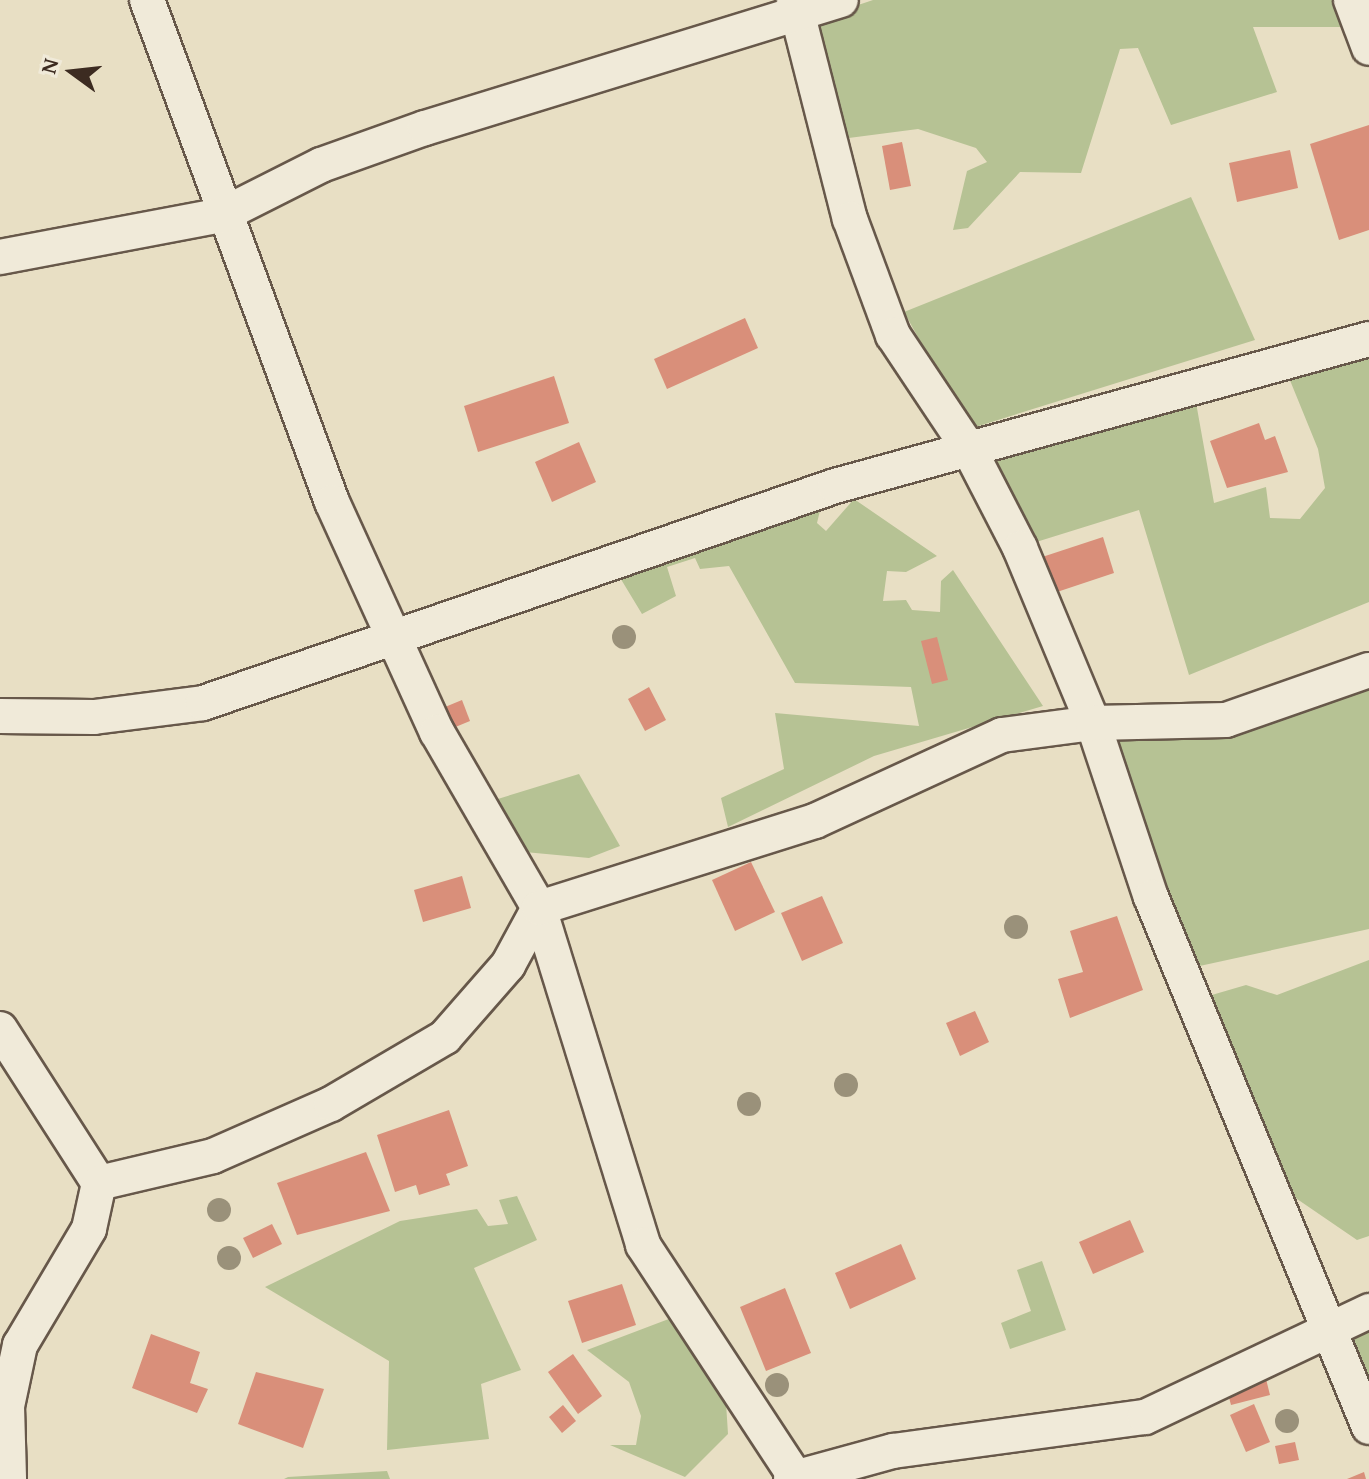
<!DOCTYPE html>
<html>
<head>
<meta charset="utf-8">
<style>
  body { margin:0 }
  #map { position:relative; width:1369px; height:1479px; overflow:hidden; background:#e8dfc4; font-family:"Gentium Book Plus",serif }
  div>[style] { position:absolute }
  .green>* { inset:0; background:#b6c294 }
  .building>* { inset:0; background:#d98f7a }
  .roads { filter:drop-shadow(2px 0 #67584a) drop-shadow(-2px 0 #67584a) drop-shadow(0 2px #67584a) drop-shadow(0 -2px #67584a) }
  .street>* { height:34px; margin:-17px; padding:0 17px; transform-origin:17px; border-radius:17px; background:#f0ead9 }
  .trees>* { width:24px; height:24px; margin:-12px; border-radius:50%; background:#9a917a }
  span { translate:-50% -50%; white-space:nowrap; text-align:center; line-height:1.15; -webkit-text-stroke:6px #f0ead9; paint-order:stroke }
  .north { position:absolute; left:32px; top:32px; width:80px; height:80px; -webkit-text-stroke:6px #f0ead9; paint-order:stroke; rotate:285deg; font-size:22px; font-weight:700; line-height:32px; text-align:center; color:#3c2b21 }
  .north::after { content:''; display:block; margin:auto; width:28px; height:36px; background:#3c2b21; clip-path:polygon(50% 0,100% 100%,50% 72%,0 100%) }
</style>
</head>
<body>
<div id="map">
  <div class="green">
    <div style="clip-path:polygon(873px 0,1333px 0,1343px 27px,1253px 27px,1277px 92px,1171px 125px,1138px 48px,1120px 49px,1081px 173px,1020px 172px,968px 228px,953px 230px,967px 171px,987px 162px,976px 148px,918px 129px,841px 139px,808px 22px)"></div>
    <div style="clip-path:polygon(1191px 197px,1255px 340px,969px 429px,904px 312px)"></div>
    <div style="clip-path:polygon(1369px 348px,1369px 602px,1189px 675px,1139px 510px,1033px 543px,985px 453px,1195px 397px,1214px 503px,1266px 487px,1270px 518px,1300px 519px,1325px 488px,1318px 449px,1287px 373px)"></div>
    <div style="clip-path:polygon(824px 494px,817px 523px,826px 531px,854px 499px,937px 556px,906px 572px,887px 571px,883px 601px,906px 600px,912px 610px,940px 612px,941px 581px,953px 570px,1043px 706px,874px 756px,728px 827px,721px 798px,784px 769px,775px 713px,919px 726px,911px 687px,795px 683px,729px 566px,700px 569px,695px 558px,667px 567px,676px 596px,642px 614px,616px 571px)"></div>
    <div style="clip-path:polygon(1369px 682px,1369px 929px,1195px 967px,1103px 728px)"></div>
    <div style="clip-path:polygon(579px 774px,620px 846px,589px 858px,514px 851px,488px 802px)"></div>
    <div style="clip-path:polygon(1369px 960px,1369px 1236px,1357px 1240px,1281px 1188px,1205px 997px,1246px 985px,1277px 995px)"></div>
    <div style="clip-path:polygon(517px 1196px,537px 1240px,474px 1268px,521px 1370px,481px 1384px,489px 1439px,387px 1450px,389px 1361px,265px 1287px,400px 1221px,477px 1209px,488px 1226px,508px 1224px,499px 1200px)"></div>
    <div style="clip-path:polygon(1042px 1261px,1066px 1330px,1010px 1349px,1001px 1323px,1031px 1311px,1017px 1270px)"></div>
    <div style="clip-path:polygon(674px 1317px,725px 1387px,728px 1434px,685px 1477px,610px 1445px,636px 1445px,641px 1416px,629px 1382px,587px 1350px)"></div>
    <div style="clip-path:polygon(1369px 1329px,1369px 1390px,1346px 1338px)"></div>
    <div style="clip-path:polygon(387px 1471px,390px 1479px,284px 1479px,288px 1477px)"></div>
  </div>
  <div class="building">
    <div style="clip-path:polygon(1369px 125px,1369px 230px,1339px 240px,1310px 144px)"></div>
    <div style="clip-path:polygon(902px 142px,911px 186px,890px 190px,882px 146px)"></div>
    <div style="clip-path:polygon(1290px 150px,1298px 188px,1237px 202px,1229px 163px)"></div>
    <div style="clip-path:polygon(745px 318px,758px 348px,667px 389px,654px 359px)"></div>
    <div style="clip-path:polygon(554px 376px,569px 423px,478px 452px,464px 406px)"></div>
    <div style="clip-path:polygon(1259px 423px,1265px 440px,1275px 436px,1288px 472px,1227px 488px,1210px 441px)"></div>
    <div style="clip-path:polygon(579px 442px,596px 482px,552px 502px,535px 462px)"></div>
    <div style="clip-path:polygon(1103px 537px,1114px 573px,1042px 597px,1030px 561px)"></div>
    <div style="clip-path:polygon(937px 637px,948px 680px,932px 684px,921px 641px)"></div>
    <div style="clip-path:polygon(649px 687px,666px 720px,645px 731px,628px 699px)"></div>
    <div style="clip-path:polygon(462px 700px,470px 721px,453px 728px,445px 707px)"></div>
    <div style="clip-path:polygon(751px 862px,775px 912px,735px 931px,712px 880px)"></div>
    <div style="clip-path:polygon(462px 876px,471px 908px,423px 922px,414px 890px)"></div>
    <div style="clip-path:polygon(822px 896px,843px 943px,802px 961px,781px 913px)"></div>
    <div style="clip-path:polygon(1117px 916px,1143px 990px,1070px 1018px,1058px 979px,1083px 972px,1070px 931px)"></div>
    <div style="clip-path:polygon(975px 1011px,989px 1042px,960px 1056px,946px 1023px)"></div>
    <div style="clip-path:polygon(449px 1110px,468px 1166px,446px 1174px,450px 1185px,419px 1195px,416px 1185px,395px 1192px,377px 1135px)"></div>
    <div style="clip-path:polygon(366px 1152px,390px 1211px,297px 1235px,277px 1183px)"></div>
    <div style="clip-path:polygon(1130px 1220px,1144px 1252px,1093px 1274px,1079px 1242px)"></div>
    <div style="clip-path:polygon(272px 1224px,282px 1244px,253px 1258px,243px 1238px)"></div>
    <div style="clip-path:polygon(901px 1244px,916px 1279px,850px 1309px,835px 1273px)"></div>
    <div style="clip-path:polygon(622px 1284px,636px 1325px,582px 1343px,568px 1301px)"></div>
    <div style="clip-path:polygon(785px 1288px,811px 1353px,766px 1371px,740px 1307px)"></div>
    <div style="clip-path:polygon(151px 1334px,200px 1352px,190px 1383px,208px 1389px,197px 1413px,132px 1388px)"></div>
    <div style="clip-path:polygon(573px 1354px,602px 1396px,578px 1414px,548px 1372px)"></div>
    <div style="clip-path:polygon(1264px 1371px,1270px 1395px,1231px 1405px,1225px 1382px)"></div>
    <div style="clip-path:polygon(256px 1372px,324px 1389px,303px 1448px,238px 1424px)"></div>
    <div style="clip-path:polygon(1254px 1404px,1270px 1442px,1246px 1452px,1230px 1415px)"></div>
    <div style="clip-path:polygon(563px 1405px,576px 1421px,562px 1433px,549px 1417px)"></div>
    <div style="clip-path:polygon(1295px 1442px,1299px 1460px,1279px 1464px,1275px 1446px)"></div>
    <div style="clip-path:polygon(1364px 1472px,1366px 1479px,1347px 1479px)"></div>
  </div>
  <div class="roads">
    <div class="street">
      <div style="left:147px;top:0;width:535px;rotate:69.77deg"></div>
      <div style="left:332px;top:502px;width:253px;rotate:65.5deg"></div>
      <div style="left:437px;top:732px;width:203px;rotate:59.9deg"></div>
      <div style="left:539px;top:908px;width:353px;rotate:72.8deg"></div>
      <div style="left:643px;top:1245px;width:280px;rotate:56.7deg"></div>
      <div style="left:794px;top:0;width:226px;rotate:75.7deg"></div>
      <div style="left:850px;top:219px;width:124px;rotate:69.7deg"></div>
      <div style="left:893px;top:335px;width:137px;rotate:56.3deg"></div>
      <div style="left:969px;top:449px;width:111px;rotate:62.7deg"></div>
      <div style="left:1020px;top:548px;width:190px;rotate:67.4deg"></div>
      <div style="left:1093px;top:723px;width:183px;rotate:71.6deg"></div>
      <div style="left:1151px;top:897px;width:573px;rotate:67.64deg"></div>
      <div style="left:1351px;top:0;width:51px;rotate:69.4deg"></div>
      <div style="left:0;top:257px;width:226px;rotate:-10.7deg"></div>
      <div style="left:222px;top:215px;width:111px;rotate:-26.8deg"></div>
      <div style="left:321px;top:165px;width:110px;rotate:-19.6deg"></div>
      <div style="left:425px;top:128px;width:435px;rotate:-17.1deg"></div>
      <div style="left:0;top:716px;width:94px;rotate:0.6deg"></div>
      <div style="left:94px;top:717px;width:110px;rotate:-7.3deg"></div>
      <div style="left:203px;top:703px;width:668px;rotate:-18.95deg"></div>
      <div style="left:835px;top:486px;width:554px;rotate:-15.39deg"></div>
      <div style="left:0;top:1029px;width:183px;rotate:57.3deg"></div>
      <div style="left:99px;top:1183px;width:47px;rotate:102.3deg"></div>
      <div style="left:89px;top:1229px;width:135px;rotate:120.7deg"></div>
      <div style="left:20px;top:1345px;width:62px;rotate:102deg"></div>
      <div style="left:7px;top:1406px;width:73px;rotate:88.4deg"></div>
      <div style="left:99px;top:1183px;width:117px;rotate:-13.3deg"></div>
      <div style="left:213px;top:1156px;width:129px;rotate:-23.8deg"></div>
      <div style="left:331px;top:1104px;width:132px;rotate:-30.4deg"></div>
      <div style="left:445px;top:1037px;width:96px;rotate:-48.8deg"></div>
      <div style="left:508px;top:965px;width:65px;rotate:-61.5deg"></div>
      <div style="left:539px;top:908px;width:289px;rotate:-17.5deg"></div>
      <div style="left:815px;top:821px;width:206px;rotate:-24.7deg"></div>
      <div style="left:1002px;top:735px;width:92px;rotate:-7.5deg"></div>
      <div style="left:1093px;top:723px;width:133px;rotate:-1.3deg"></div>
      <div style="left:1226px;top:720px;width:151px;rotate:-19.3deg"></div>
      <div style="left:791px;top:1479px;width:106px;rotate:-15.4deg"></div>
      <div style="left:893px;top:1451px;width:254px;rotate:-7.7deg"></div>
      <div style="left:1145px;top:1417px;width:248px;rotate:-25.3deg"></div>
    </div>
  </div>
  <div class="trees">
    <div style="left:624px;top:637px"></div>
    <div style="left:1016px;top:927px"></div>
    <div style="left:846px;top:1085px"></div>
    <div style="left:749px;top:1104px"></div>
    <div style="left:219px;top:1210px"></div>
    <div style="left:229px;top:1258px"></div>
    <div style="left:777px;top:1385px"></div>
    <div style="left:1287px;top:1421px"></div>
  </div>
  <div class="north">N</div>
</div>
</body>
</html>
